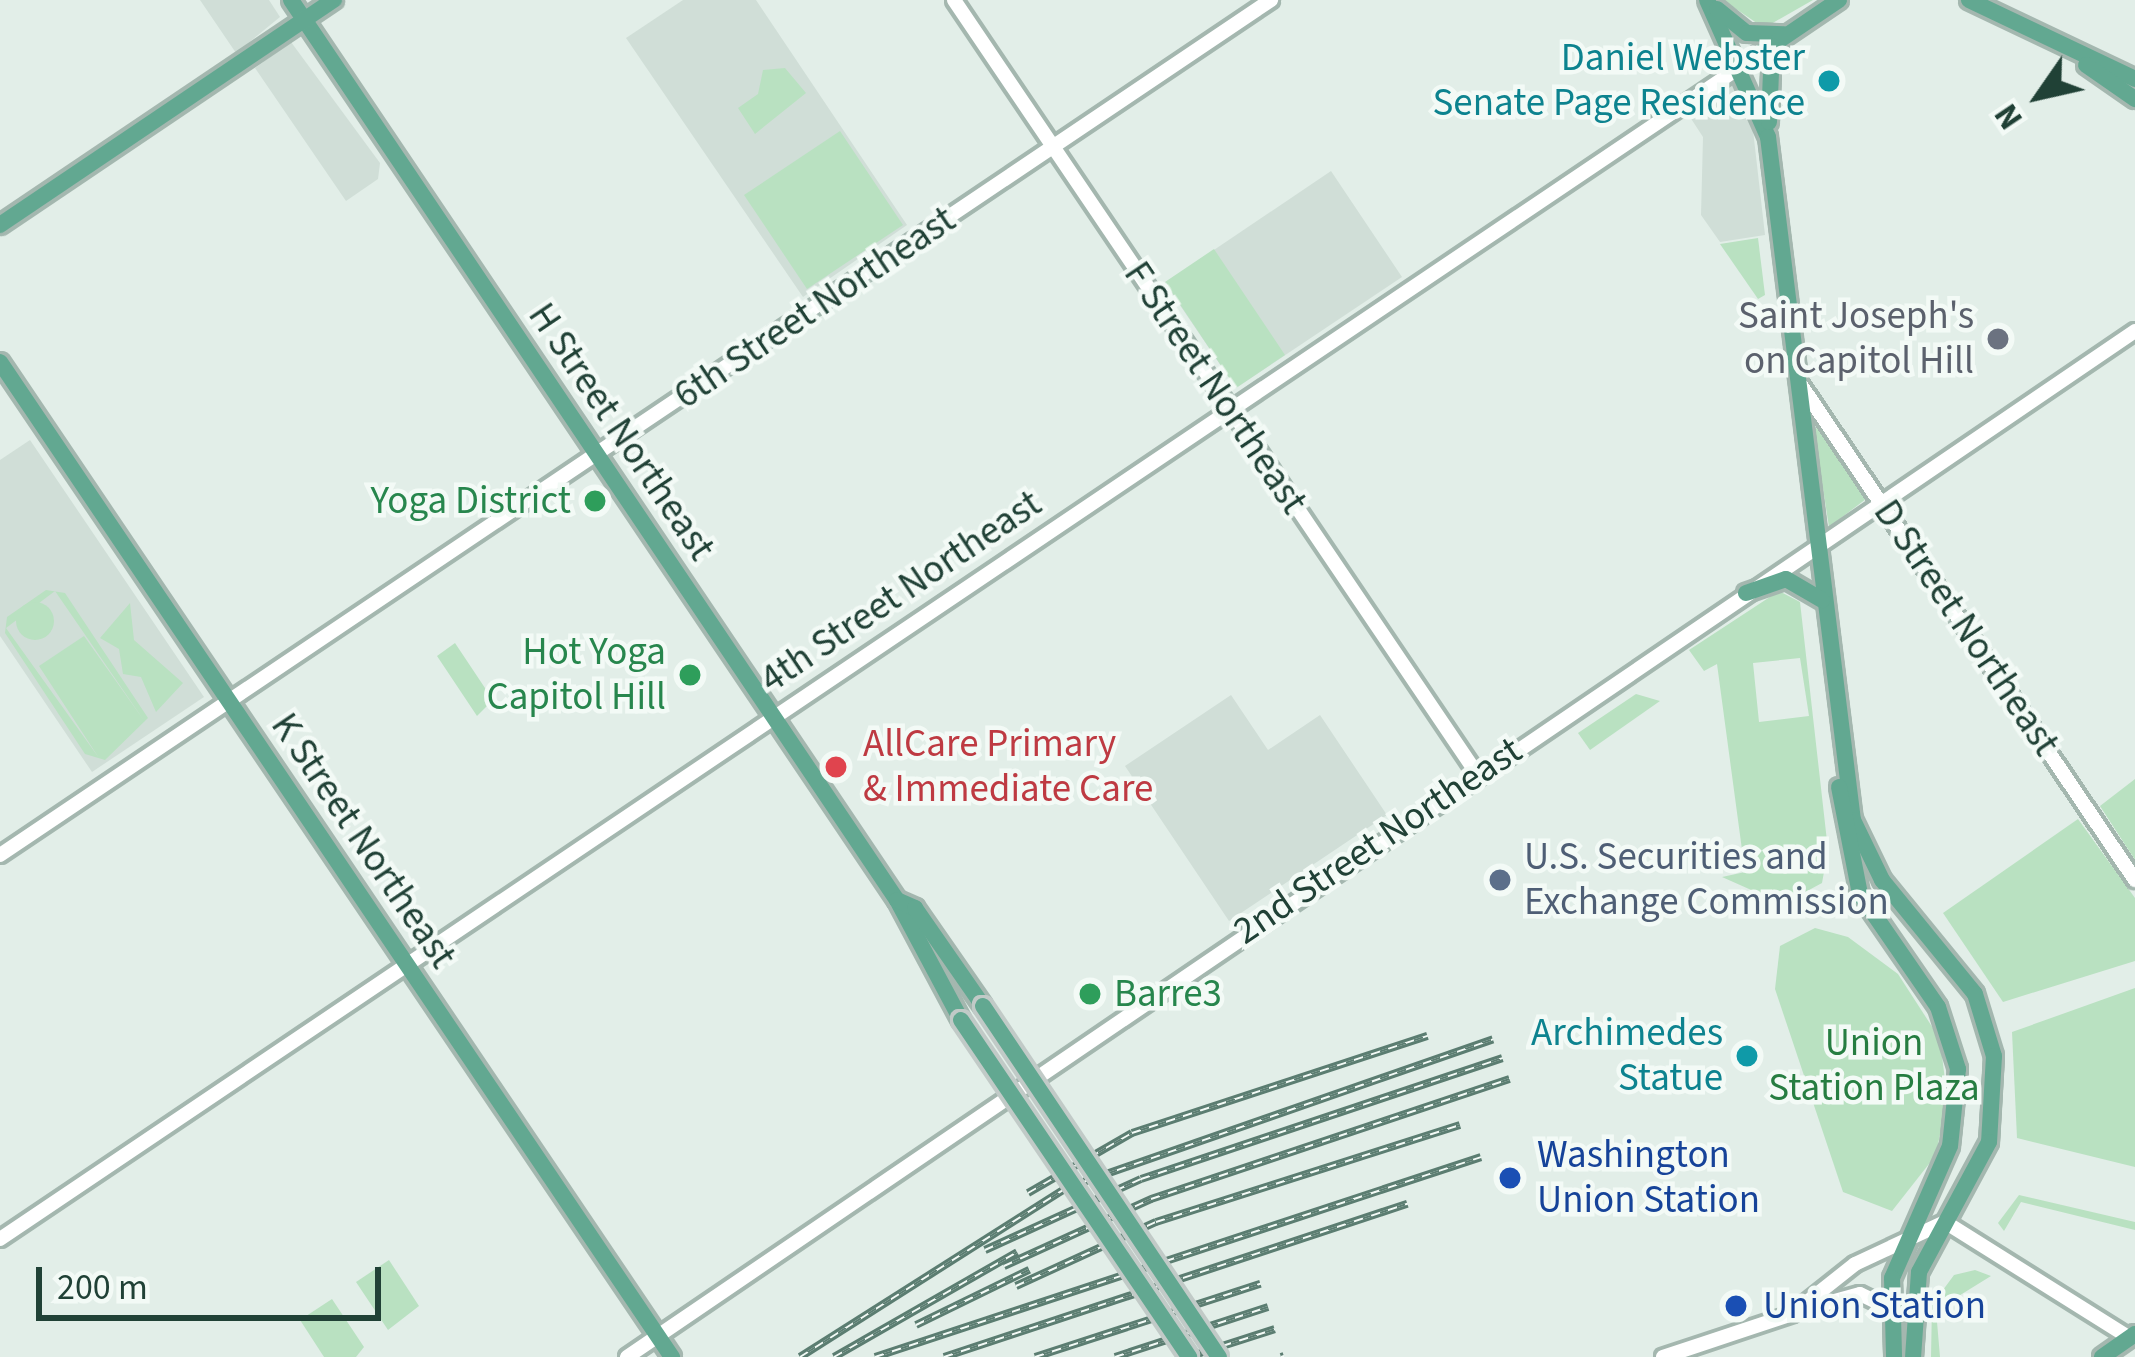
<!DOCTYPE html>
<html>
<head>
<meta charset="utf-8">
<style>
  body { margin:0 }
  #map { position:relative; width:2135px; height:1357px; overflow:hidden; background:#e2eee8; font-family:"Source Sans 3",sans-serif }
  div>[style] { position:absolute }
  .built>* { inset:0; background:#d0ded7 }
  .green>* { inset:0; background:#b9e1c1 }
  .round { border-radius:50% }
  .roads { filter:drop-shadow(3px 0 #a4b7af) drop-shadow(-3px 0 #a4b7af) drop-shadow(0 3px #a4b7af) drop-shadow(0 -3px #a4b7af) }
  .minor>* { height:14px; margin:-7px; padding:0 7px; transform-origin:7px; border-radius:7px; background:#fff }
  .major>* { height:16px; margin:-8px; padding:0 8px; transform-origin:8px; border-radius:8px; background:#62a891 }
  .rail>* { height:8px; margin-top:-4px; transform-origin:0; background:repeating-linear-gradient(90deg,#f3faf6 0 9px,#5b7d71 0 18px); box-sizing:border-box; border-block:3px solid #5b7d71 }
  .bridges { filter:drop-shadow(3px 0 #c1cac7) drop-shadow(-3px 0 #c1cac7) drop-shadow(0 3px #c1cac7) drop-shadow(0 -3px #c1cac7) }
  .major-bridge>* { height:16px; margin:-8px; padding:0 8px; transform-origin:8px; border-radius:8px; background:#62a891 }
  .dots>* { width:33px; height:33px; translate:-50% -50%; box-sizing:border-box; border:6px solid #f3faf6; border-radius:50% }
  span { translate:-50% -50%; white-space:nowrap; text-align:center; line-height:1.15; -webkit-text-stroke:9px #f3faf6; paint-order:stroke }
  .culture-label { font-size:39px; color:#0d838f }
  .right { translate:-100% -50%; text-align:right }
  .street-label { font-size:39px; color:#204136 }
  .worship-label { font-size:39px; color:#5b616d }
  .leisure-label { font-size:39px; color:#27864d }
  .left { translate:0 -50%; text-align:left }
  .health-label { font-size:39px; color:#be3a42 }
  .service-label { font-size:39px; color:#4e5e75 }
  .park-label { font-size:39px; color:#267d41 }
  .transit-label { font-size:39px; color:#164399 }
  .north { position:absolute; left:1979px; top:36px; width:120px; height:120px; -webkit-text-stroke:9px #f3faf6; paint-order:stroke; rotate:236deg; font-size:33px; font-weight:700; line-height:48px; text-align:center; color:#204136 }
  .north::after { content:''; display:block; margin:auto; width:42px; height:54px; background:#204136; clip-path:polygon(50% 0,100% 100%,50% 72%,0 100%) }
  .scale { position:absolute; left:36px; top:1267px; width:345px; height:54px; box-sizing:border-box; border:6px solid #204136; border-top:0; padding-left:15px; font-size:36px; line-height:42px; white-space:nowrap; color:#204136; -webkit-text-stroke:9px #f3faf6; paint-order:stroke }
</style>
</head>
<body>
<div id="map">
  <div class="built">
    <div style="clip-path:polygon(200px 0,269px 0,280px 17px,236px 53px)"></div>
    <div style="clip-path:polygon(683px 0,756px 0,907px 225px,803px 297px,626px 38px)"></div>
    <div style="clip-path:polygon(291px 42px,380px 163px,378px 179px,346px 201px,255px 68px)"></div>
    <div style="clip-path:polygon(1736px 82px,1750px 104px,1765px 235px,1720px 242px,1701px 215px,1703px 137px,1688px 114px)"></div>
    <div style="clip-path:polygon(1331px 171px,1402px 277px,1236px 388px,1165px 283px)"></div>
    <div style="clip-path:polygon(30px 440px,204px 697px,92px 772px,0 636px,0 460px)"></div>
    <div style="clip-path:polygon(1231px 695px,1268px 750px,1320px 715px,1387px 815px,1229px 921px,1125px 766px)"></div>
  </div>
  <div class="green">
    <div style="clip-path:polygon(1723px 0,1813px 0,1764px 28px)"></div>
    <div style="clip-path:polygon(785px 68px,806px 93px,755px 134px,738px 108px,758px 94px,763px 70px)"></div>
    <div style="clip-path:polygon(840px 131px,903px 225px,807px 289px,744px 195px)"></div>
    <div style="clip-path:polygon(1758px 238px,1765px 295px,1758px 299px,1720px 244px)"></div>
    <div style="clip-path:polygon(1214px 249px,1285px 355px,1236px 388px,1165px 282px)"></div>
    <div style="clip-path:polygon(1820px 426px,1866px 499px,1829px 527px,1814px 430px)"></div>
    <div style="clip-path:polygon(evenodd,46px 590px,65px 593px,148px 718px,105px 760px,85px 754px,5px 633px,7px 617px,46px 590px,55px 591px,145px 722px,84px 636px,39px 666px,99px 758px,6px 628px,55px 591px)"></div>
    <div style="clip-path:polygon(evenodd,1779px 591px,1800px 602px,1828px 850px,1822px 883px,1783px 904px,1722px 877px,1745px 872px,1717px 664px,1704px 671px,1689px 650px,1779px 591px,1800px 658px,1809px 716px,1759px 722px,1753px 663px,1800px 658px)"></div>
    <div class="round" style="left:16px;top:602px;width:38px;height:38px"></div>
    <div style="clip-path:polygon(130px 603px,134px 640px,183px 683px,156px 712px,141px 677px,123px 674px,119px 649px,100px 638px)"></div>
    <div style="clip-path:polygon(455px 643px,493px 700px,477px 716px,437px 656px)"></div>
    <div style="clip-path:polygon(1636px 694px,1660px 701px,1590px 750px,1578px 733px)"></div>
    <div style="clip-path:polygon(2135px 779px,2135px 860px,2100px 806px)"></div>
    <div style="clip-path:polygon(2078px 819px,2135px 898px,2135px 961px,2003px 1002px,1943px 913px)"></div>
    <div style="clip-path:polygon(1815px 928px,1848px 937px,1898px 974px,1940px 1039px,1947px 1097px,1936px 1155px,1892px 1211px,1843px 1192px,1775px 989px,1780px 946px)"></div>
    <div style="clip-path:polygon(2135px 988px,2135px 1167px,2017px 1138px,2012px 1032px)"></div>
    <div style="clip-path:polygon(2019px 1195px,2135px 1222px,2135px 1230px,2021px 1202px,2004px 1231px,1998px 1223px)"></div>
    <div style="clip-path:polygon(389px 1260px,419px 1306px,388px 1330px,356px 1282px)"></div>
    <div style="clip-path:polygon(1975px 1270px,1991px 1276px,1936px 1310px,1940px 1357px,1931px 1357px,1932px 1305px,1954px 1275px)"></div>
    <div style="clip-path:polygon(332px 1299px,364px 1347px,356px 1357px,324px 1357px,300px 1320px)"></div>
  </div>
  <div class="roads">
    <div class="minor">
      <div style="left:954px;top:0;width:934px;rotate:55.95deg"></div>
      <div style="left:1799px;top:382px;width:601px;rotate:55.99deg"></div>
      <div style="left:0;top:855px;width:1532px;rotate:-33.93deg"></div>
      <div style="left:0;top:1239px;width:2102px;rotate:-33.96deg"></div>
      <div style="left:1802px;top:1310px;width:60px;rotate:-15.4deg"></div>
      <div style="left:1860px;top:1294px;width:32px;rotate:26deg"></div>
      <div style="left:627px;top:1357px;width:1824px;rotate:-34.23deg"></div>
      <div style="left:1663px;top:1357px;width:136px;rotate:-18.4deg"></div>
      <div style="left:1792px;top:1314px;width:80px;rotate:-38.4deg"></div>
      <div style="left:1855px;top:1264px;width:99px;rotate:-25deg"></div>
      <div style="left:1945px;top:1222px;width:218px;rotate:32.1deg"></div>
    </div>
    <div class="major">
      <div style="left:291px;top:0;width:1085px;rotate:56.05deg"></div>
      <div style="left:897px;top:900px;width:136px;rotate:61.9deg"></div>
      <div style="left:1707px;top:0;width:150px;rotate:66deg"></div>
      <div style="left:1768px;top:137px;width:688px;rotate:82.91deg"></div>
      <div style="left:1853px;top:820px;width:67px;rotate:64.2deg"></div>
      <div style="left:1882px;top:880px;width:147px;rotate:50.8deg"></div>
      <div style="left:1975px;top:994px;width:65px;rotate:73deg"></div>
      <div style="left:1994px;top:1056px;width:86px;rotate:93.3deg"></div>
      <div style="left:1989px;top:1142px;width:148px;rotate:118.3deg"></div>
      <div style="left:1919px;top:1272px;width:85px;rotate:94deg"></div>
      <div style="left:1969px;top:0;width:184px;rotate:25.4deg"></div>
      <div style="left:1717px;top:9px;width:38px;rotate:39deg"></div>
      <div style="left:1747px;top:33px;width:37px;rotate:2deg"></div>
      <div style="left:1743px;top:65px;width:116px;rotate:-34.1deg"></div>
      <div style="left:2086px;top:65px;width:60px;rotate:34.8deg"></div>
      <div style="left:1769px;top:122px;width:76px;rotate:-87.7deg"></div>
      <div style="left:0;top:225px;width:403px;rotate:-34deg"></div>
      <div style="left:0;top:362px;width:1201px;rotate:55.97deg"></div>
      <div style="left:1746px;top:593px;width:42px;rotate:-19.3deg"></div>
      <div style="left:1786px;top:579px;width:42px;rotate:30.3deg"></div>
      <div style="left:1839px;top:787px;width:109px;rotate:78.9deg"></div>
      <div style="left:1860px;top:894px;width:137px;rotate:55.4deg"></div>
      <div style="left:1938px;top:1007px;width:65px;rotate:72.1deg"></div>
      <div style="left:1958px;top:1069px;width:77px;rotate:95.9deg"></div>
      <div style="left:1950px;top:1146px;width:144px;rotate:113.7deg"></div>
      <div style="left:1892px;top:1278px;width:79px;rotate:88.5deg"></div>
      <div style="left:897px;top:900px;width:20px;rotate:24deg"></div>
      <div style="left:915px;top:908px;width:119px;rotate:55.2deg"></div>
      <div style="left:2102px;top:1357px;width:40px;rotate:-34.9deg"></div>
    </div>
  </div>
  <div class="rail">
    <div style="left:1028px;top:1193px;width:120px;rotate:-30deg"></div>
    <div style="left:1132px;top:1133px;width:311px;rotate:-18.2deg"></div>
    <div style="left:985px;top:1250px;width:171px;rotate:-24.5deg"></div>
    <div style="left:1141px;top:1179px;width:381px;rotate:-18.5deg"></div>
    <div style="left:1004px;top:1266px;width:162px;rotate:-24.5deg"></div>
    <div style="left:1151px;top:1199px;width:378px;rotate:-18.5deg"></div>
    <div style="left:1016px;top:1286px;width:154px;rotate:-24.6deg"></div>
    <div style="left:1156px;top:1222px;width:319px;rotate:-17.7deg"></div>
    <div style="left:916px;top:1325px;width:126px;rotate:-26deg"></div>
    <div style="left:800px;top:1357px;width:315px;rotate:-32.4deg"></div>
    <div style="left:1066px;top:1188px;width:452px;rotate:-19.2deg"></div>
    <div style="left:834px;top:1357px;width:211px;rotate:-29.8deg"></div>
    <div style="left:875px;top:1357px;width:638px;rotate:-18.26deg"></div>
    <div style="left:944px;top:1357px;width:488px;rotate:-18.3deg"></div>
    <div style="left:1035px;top:1357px;width:237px;rotate:-18deg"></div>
    <div style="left:1115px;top:1357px;width:161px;rotate:-18.1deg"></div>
    <div style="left:1188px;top:1357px;width:91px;rotate:-17.8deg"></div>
    <div style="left:1281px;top:1357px;width:3px;rotate:-18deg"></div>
  </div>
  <div class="bridges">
    <div class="major-bridge">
      <div style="left:983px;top:1006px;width:423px;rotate:56.1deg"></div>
      <div style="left:961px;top:1020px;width:407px;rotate:55.9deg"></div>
    </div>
  </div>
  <div class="dots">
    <div style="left:1829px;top:81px;background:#0f9aa8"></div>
    <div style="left:1998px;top:339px;background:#6b7280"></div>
    <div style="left:595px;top:501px;background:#2e9e5b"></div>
    <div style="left:690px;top:675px;background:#2e9e5b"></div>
    <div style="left:836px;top:767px;background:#e0444e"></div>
    <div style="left:1500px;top:880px;background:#5c6f8a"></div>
    <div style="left:1090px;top:994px;background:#2e9e5b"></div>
    <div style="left:1747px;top:1056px;background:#0f9aa8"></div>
    <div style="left:1510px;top:1178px;background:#1a4fb4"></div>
    <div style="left:1736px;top:1306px;background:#1a4fb4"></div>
  </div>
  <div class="culture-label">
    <span class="right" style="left:1805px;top:81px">Daniel Webster<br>Senate Page Residence</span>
    <span class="right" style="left:1723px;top:1056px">Archimedes<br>Statue</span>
  </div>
  <div class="street-label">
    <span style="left:815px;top:308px;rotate:-34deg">6th Street Northeast</span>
    <span style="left:1215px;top:388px;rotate:56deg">F Street Northeast</span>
    <span style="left:621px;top:432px;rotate:56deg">H Street Northeast</span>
    <span style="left:901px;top:592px;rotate:-34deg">4th Street Northeast</span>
    <span style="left:1966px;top:628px;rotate:56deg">D Street Northeast</span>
    <span style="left:363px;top:841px;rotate:56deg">K Street Northeast</span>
    <span style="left:1378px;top:841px;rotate:-34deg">2nd Street Northeast</span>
  </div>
  <div class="worship-label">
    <span class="right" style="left:1974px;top:339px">Saint Joseph's<br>on Capitol Hill</span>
  </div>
  <div class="leisure-label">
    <span class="right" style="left:571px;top:501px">Yoga District</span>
    <span class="right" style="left:666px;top:675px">Hot Yoga<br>Capitol Hill</span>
    <span class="left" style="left:1114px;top:994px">Barre3</span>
  </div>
  <div class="health-label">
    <span class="left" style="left:863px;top:767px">AllCare Primary<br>&amp; Immediate Care</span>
  </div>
  <div class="service-label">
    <span class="left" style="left:1524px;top:880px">U.S. Securities and<br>Exchange Commission</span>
  </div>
  <div class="park-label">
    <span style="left:1874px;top:1066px">Union<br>Station Plaza</span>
  </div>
  <div class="transit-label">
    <span class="left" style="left:1537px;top:1178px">Washington<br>Union Station</span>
    <span class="left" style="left:1763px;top:1306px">Union Station</span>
  </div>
  <div class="north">N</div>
  <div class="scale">200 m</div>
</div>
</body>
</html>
